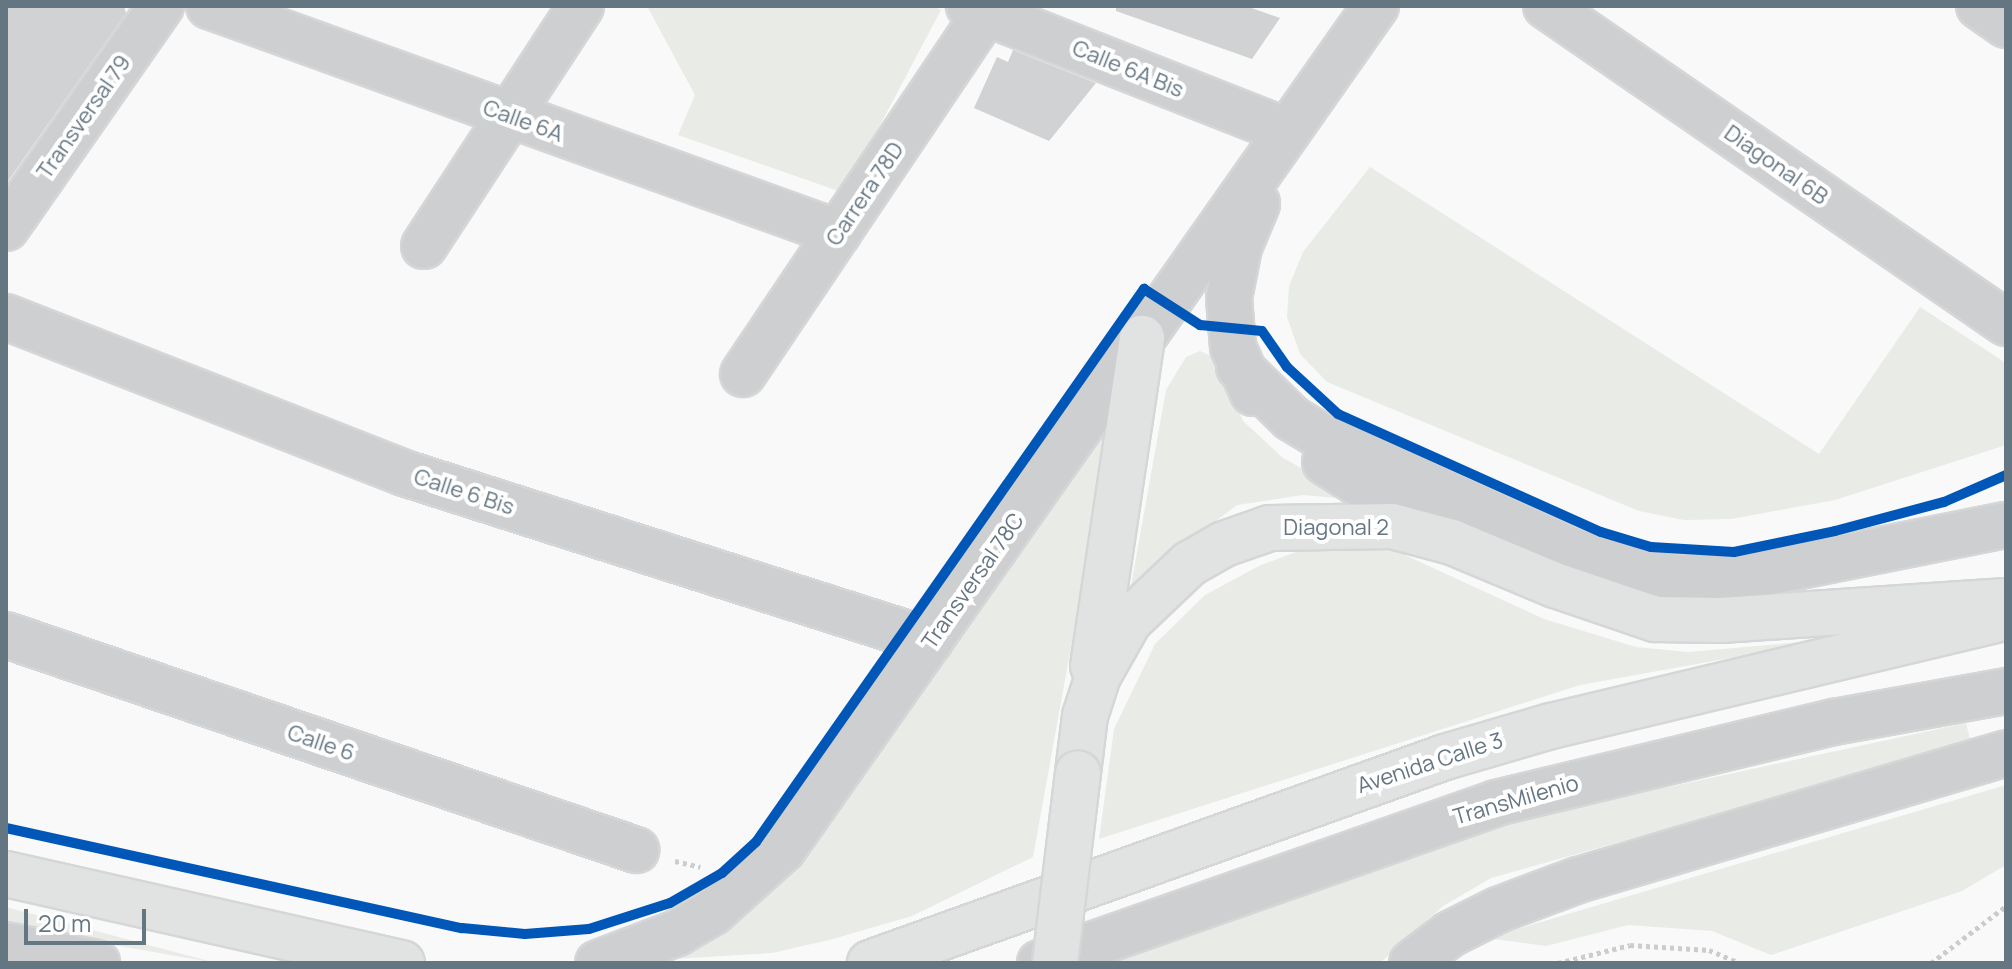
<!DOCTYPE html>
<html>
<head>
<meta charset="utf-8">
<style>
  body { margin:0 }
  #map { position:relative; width:2012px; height:969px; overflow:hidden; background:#f9f9f9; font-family:Manrope,sans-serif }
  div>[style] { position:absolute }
  .green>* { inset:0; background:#e8ebe6 }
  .building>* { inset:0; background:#d0d2d3 }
  .path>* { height:5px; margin-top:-2.5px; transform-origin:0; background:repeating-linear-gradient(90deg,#cbcccd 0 4px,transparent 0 8px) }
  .roads { filter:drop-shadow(2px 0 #d5d6d7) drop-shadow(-2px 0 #d5d6d7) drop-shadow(0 2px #d5d6d7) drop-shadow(0 -2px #d5d6d7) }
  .minor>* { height:44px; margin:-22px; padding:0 22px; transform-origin:22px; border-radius:22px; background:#cecfd0 }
  .major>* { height:44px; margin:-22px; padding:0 22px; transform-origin:22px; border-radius:22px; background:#e1e2e2 }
  .highway>* { height:44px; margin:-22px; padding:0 22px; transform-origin:22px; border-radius:22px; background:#e1e2e2 }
  .bridges { filter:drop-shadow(2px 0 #d5d6d7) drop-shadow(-2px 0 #d5d6d7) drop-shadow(0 2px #d5d6d7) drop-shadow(0 -2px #d5d6d7) }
  .major-bridge>* { height:44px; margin:-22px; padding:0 22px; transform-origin:22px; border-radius:22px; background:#e1e2e2 }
  .cycleway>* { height:10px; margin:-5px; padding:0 5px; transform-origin:5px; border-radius:5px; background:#0057b8 }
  span { translate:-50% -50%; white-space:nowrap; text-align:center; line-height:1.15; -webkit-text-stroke:8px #fff; paint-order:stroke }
  .street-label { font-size:22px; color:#657683 }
  .frame { position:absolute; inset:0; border:8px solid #657683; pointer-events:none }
  .scale { position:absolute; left:24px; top:909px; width:122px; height:36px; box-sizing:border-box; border:4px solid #657683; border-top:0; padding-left:10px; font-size:24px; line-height:28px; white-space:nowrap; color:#657683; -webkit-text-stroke:6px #fff; paint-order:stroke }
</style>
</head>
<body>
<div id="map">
  <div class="green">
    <div style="clip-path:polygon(647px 6px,931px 6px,941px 10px,844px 193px,678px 135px,695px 95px)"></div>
    <div style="clip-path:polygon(1370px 167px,1819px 454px,1920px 307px,2006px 363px,2006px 445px,1835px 500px,1731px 519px,1684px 520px,1639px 511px,1327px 382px,1300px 354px,1287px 317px,1289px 286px,1303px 252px)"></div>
    <div style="clip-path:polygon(1200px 351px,1213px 357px,1222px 372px,1243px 421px,1283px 458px,1360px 500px,1303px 495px,1237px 505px,1131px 586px,1166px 390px,1186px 357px)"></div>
    <div style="clip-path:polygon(1112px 420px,1033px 857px,912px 916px,833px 939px,772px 953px,657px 960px,704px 943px,735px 924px,798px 868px)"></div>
    <div style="clip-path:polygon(1350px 543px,1392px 549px,1544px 619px,1636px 647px,1688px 652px,1836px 639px,1580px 685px,1099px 839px,1114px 729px,1155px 644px,1205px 595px,1259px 566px,1304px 549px)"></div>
    <div style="clip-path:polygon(1966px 723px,1971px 743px,1491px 878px,1443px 906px,1380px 963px,1091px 963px,1520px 819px)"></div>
    <div style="clip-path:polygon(2006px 785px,2006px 865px,1962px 891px,1771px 955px,1712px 931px,1628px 925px,1546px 946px,1487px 938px)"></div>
    <div style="clip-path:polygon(6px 907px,216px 963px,6px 926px)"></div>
  </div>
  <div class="building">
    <div style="clip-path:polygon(6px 6px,124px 6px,126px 13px,6px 184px)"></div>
    <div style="clip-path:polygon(1116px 6px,1246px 6px,1280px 18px,1252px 59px,1116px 11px)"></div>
    <div style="clip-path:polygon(1013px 50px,1096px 83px,1049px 141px,974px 108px,997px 57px,1008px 62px)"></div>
  </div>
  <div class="path">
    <div style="left:675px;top:861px;width:26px;rotate:13deg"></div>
    <div style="left:1558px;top:963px;width:74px;rotate:-14deg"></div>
    <div style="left:1630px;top:945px;width:79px;rotate:3.6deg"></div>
    <div style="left:1709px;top:950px;width:34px;rotate:23deg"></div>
    <div style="left:1931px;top:963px;width:94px;rotate:-37.2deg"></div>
  </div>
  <div class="roads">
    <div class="minor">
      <div style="left:209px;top:6px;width:669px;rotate:19.84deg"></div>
      <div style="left:969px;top:6px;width:342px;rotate:21.5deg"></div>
      <div style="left:1546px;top:6px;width:559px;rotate:34.57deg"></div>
      <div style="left:1979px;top:6px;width:33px;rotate:35deg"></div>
      <div style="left:6px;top:228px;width:271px;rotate:-55.1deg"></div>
      <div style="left:424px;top:246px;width:287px;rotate:-56.8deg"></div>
      <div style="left:6px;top:317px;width:427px;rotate:21.4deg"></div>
      <div style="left:404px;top:473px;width:552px;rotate:17.71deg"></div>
      <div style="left:1239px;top:367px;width:73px;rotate:44.4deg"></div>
      <div style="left:1291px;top:418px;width:37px;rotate:31deg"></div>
      <div style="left:1323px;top:437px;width:275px;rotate:24.5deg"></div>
      <div style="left:1573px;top:551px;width:102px;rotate:14.7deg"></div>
      <div style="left:1672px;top:577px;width:68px;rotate:0.8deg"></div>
      <div style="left:1740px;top:578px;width:271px;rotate:-11.3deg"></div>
      <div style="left:743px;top:374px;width:435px;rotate:-56.1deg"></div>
      <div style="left:1253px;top:393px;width:50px;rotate:-113.5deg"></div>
      <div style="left:1233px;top:347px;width:49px;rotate:-94.7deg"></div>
      <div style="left:1229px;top:298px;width:52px;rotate:-78.9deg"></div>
      <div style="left:1239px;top:247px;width:47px;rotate:-67.3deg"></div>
      <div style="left:1325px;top:462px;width:139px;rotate:32.1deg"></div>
      <div style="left:6px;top:635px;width:666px;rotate:18.84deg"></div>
      <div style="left:6px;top:945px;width:93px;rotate:11.2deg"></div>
      <div style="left:598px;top:963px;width:85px;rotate:-20.8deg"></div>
      <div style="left:677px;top:933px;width:42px;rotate:-30.3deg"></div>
      <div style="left:713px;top:912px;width:94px;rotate:-42deg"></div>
      <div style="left:783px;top:849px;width:1031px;rotate:-54.88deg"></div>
      <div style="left:1040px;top:963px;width:483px;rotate:-19.3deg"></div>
      <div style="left:1496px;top:803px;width:348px;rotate:-13.5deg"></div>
      <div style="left:1834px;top:722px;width:175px;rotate:-10.2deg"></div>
      <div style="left:1412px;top:963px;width:48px;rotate:-37.3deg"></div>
      <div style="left:1450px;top:934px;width:54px;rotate:-26.6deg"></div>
      <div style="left:1498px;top:910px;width:85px;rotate:-20.6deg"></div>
      <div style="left:1578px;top:880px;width:446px;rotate:-16.5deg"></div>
    </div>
    <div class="major">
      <div style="left:1093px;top:666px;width:332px;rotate:-81.5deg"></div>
      <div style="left:1078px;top:773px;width:57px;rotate:-83deg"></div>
      <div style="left:1085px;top:716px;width:42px;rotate:-72deg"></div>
      <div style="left:1098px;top:676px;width:63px;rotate:-60.6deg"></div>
      <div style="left:1129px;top:621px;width:83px;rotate:-43.5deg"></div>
      <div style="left:1189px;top:564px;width:40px;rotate:-29.7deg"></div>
      <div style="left:1224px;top:544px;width:49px;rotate:-19.2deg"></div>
      <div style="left:1270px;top:528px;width:122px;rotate:-0.9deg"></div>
      <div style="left:1392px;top:526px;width:62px;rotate:14.9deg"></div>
      <div style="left:1452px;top:542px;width:112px;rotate:22.7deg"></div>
      <div style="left:1555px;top:585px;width:106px;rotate:18.8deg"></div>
      <div style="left:1655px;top:619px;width:66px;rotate:0.9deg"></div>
      <div style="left:1721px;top:620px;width:286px;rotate:-3.8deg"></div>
    </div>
    <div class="highway">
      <div style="left:6px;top:874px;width:406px;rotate:12.7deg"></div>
      <div style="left:870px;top:963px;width:611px;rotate:-19.71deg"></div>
      <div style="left:1445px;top:757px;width:110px;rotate:-16.3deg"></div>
      <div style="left:1551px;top:726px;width:468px;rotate:-13.4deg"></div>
    </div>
  </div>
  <div class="bridges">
    <div class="major-bridge">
      <div style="left:1055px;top:963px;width:191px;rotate:-83.1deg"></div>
    </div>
  </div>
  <div class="cycleway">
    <div style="left:6px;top:828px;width:467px;rotate:12.4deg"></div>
    <div style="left:462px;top:928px;width:63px;rotate:5.4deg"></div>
    <div style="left:525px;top:934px;width:64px;rotate:-4.5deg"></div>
    <div style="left:589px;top:929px;width:85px;rotate:-17.8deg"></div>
    <div style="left:670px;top:903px;width:60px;rotate:-30deg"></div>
    <div style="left:722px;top:873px;width:46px;rotate:-42.4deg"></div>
    <div style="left:756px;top:842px;width:676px;rotate:-54.95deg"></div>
    <div style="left:1144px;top:289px;width:67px;rotate:32.7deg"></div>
    <div style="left:1200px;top:325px;width:62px;rotate:5.5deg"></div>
    <div style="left:1262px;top:331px;width:44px;rotate:55.2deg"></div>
    <div style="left:1287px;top:367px;width:69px;rotate:42.7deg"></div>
    <div style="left:1338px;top:414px;width:288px;rotate:24.2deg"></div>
    <div style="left:1601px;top:532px;width:52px;rotate:16.7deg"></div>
    <div style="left:1651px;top:547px;width:83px;rotate:3.4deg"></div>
    <div style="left:1734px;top:552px;width:103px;rotate:-11.7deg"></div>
    <div style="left:1835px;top:531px;width:113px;rotate:-14.9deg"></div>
    <div style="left:1944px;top:502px;width:68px;rotate:-23.5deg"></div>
  </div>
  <div class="street-label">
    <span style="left:1128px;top:69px;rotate:22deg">Calle 6A Bis</span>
    <span style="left:84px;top:117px;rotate:-55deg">Transversal 79</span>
    <span style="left:523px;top:121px;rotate:20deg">Calle 6A</span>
    <span style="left:1776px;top:165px;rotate:35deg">Diagonal 6B</span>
    <span style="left:865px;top:194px;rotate:-56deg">Carrera 78D</span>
    <span style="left:464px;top:492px;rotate:18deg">Calle 6 Bis</span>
    <span style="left:1336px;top:528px">Diagonal 2</span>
    <span style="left:973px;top:581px;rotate:-55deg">Transversal 78C</span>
    <span style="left:321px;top:743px;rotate:19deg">Calle 6</span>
    <span style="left:1430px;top:763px;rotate:-18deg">Avenida Calle 3</span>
    <span style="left:1516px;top:800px;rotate:-16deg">TransMilenio</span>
  </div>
  <div class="frame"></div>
  <div class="scale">20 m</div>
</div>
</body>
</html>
